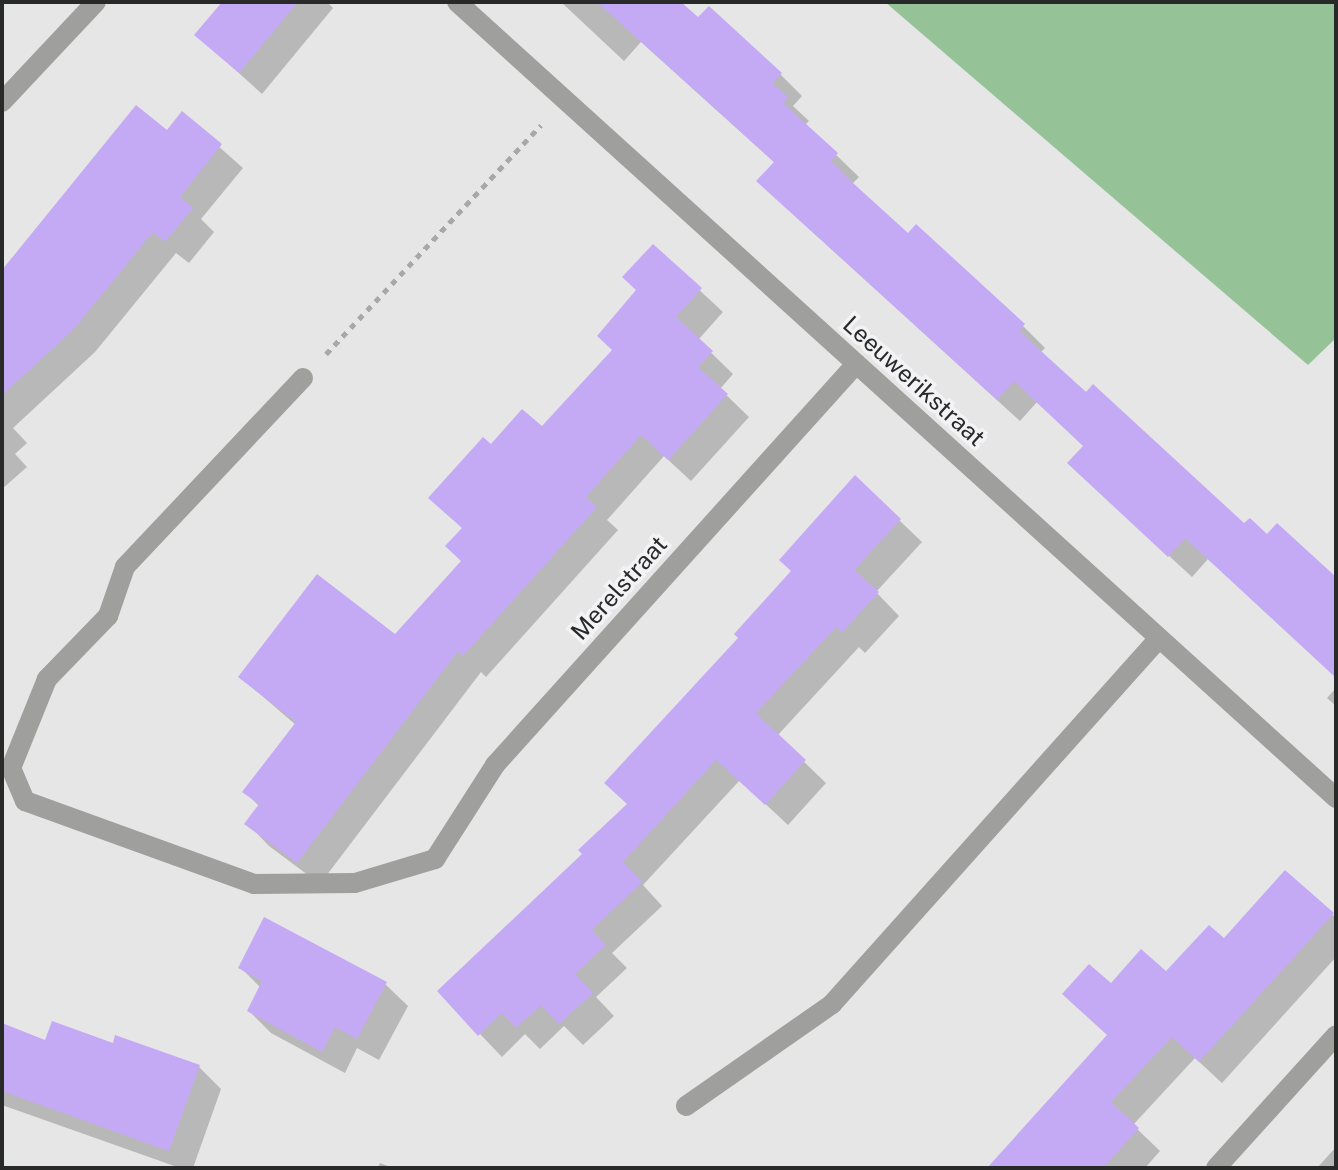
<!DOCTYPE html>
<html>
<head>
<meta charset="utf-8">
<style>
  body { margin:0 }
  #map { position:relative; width:1338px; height:1170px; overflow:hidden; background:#e6e6e7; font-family:"Public Sans",sans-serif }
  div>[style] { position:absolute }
  .green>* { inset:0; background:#96c298 }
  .shadow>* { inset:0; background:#0003 }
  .building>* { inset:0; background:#c4aaf5 }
  .path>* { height:5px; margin-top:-2.5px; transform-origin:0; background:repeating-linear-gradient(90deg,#a7a8a8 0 6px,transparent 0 12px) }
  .lane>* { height:20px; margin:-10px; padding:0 10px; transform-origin:10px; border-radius:10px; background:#9f9f9e }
  .street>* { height:20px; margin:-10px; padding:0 10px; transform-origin:10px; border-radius:10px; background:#9f9f9e }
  span { translate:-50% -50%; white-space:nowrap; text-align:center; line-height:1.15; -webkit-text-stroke:7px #f3f3f5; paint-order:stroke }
  .street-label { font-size:24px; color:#282929 }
  .frame { position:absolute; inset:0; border:4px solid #282929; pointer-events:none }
</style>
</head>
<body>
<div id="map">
  <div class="green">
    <div style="clip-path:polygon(885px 2px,1336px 2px,1336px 338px,1308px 365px)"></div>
  </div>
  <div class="shadow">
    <div style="clip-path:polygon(224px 2px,327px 2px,333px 8px,262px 94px,197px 35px)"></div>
    <div style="clip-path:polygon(561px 2px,665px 2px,780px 74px,802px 96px,793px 106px,809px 121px,805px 125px,859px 177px,852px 184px,908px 235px,1023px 326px,1045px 348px,1040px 353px,1244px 526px,1267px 536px,1336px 580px,1336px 677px,1208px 559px,1192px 577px,1092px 485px,1085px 447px,1037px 402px,1020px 421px,781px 203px,775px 163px,641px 42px,624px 61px)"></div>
    <div style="clip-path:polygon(182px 114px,243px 168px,201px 219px,214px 232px,189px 263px,176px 253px,95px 352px,13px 428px,27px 443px,15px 454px,27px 467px,2px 489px,2px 273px,167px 133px)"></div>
    <div style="clip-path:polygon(653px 247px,723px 312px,698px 340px,733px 374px,720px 389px,749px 417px,691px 481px,664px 456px,607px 520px,618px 530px,486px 677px,481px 672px,320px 884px,269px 846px,247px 823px,260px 807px,245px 792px,296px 725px,240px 677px,395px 637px,463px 561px,464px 529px,491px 447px,542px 429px,614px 350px)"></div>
    <div style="clip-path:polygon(855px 478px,922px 542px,876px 592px,899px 616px,865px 653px,859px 647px,777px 736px,826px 783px,788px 825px,740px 780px,643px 885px,662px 906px,612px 953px,627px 968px,596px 997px,614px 1016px,583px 1045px,564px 1026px,540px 1049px,525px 1034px,502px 1057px,439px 991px,584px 855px,629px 805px,740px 638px,794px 572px)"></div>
    <div style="clip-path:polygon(1336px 688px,1336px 706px,1327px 698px)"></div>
    <div style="clip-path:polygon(1286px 872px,1336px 918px,1336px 957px,1222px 1083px,1195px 1058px,1133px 1125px,1160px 1151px,1145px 1168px,989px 1168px,1109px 1036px,1111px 986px,1166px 974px,1224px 941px)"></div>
    <div style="clip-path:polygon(240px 967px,385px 984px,408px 1006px,379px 1060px,357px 1048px,345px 1073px,271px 1033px,249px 1011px,261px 988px)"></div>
    <div style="clip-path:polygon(2px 1026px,46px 1042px,114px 1045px,199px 1067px,221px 1089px,193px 1168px,180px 1168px,2px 1105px)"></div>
    <div style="clip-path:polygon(1336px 1147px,1336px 1168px,1317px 1168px)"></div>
    <div style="clip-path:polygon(380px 1163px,393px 1168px,378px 1168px)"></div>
  </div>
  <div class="building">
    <div style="clip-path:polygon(222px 2px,298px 2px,239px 73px,194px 35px)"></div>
    <div style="clip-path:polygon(597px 2px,681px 2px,698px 17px,709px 6px,782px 73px,772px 83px,788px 97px,783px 103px,838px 153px,831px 161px,853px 183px,908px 233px,916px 224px,1025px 324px,1019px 331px,1086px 392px,1093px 384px,1244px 523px,1250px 518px,1267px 534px,1277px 523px,1336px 577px,1336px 678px,1185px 538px,1168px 557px,1067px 463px,1083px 446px,1014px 381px,997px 400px,843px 260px,756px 181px,774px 162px)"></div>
    <div style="clip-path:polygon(136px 105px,167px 130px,182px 111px,222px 144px,180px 197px,193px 208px,165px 242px,153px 232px,73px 330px,2px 395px,2px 270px)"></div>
    <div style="clip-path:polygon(653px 244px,702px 288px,676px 317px,713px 351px,698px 367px,728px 394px,668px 460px,641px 435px,586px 497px,597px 507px,463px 656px,458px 651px,297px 863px,244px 824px,259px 804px,242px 792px,296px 722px,238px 677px,317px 574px,395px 634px,461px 561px,445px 546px,462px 528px,428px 498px,483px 437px,491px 444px,522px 409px,542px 426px,612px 350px,597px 336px,636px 290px,622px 277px)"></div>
    <div style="clip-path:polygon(855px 475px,901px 519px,854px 570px,879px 592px,842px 632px,836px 627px,756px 713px,806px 760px,765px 805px,716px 760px,623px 862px,642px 882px,592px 930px,606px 945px,575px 974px,593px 993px,559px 1024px,541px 1005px,516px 1028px,502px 1013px,478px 1036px,437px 991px,582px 854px,578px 850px,627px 804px,604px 783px,738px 638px,734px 634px,791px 571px,779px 560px)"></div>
    <div style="clip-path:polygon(1285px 870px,1334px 913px,1199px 1062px,1172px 1037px,1111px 1102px,1139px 1128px,1103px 1168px,987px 1168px,1107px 1035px,1062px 994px,1089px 964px,1111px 983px,1141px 949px,1166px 971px,1209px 925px,1224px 938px)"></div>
    <div style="clip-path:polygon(264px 917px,387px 982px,357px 1039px,335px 1027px,322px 1052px,247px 1011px,262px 981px,238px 968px)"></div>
    <div style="clip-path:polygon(52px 1021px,113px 1043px,115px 1035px,200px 1065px,169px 1151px,2px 1091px,2px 1023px,45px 1040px)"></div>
  </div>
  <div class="path">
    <div style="left:326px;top:354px;width:314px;rotate:-46.8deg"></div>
  </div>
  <div class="lane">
    <div style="left:303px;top:378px;width:260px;rotate:133.3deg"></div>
    <div style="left:125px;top:567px;width:52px;rotate:109.1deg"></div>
    <div style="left:108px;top:616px;width:88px;rotate:134.1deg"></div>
    <div style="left:47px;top:679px;width:96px;rotate:112deg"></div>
    <div style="left:11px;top:768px;width:36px;rotate:67deg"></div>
    <div style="left:25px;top:801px;width:244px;rotate:19.9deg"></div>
    <div style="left:254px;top:884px;width:101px;rotate:-0.6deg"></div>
    <div style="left:355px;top:883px;width:84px;rotate:-16.7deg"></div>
    <div style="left:686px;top:1106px;width:178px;rotate:-34.9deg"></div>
    <div style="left:832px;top:1004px;width:491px;rotate:-48.2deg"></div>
  </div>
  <div class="street">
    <div style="left:457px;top:2px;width:1186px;rotate:42.16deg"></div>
    <div style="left:2px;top:102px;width:137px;rotate:-46.8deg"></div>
    <div style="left:435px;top:859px;width:112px;rotate:-57.4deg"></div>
    <div style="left:495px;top:765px;width:540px;rotate:-48deg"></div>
    <div style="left:1216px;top:1168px;width:179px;rotate:-47.9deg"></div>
  </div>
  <div class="street-label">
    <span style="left:914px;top:381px;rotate:42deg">Leeuwerikstraat</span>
    <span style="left:619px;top:588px;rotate:-48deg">Merelstraat</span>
  </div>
  <div class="frame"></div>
</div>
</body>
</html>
